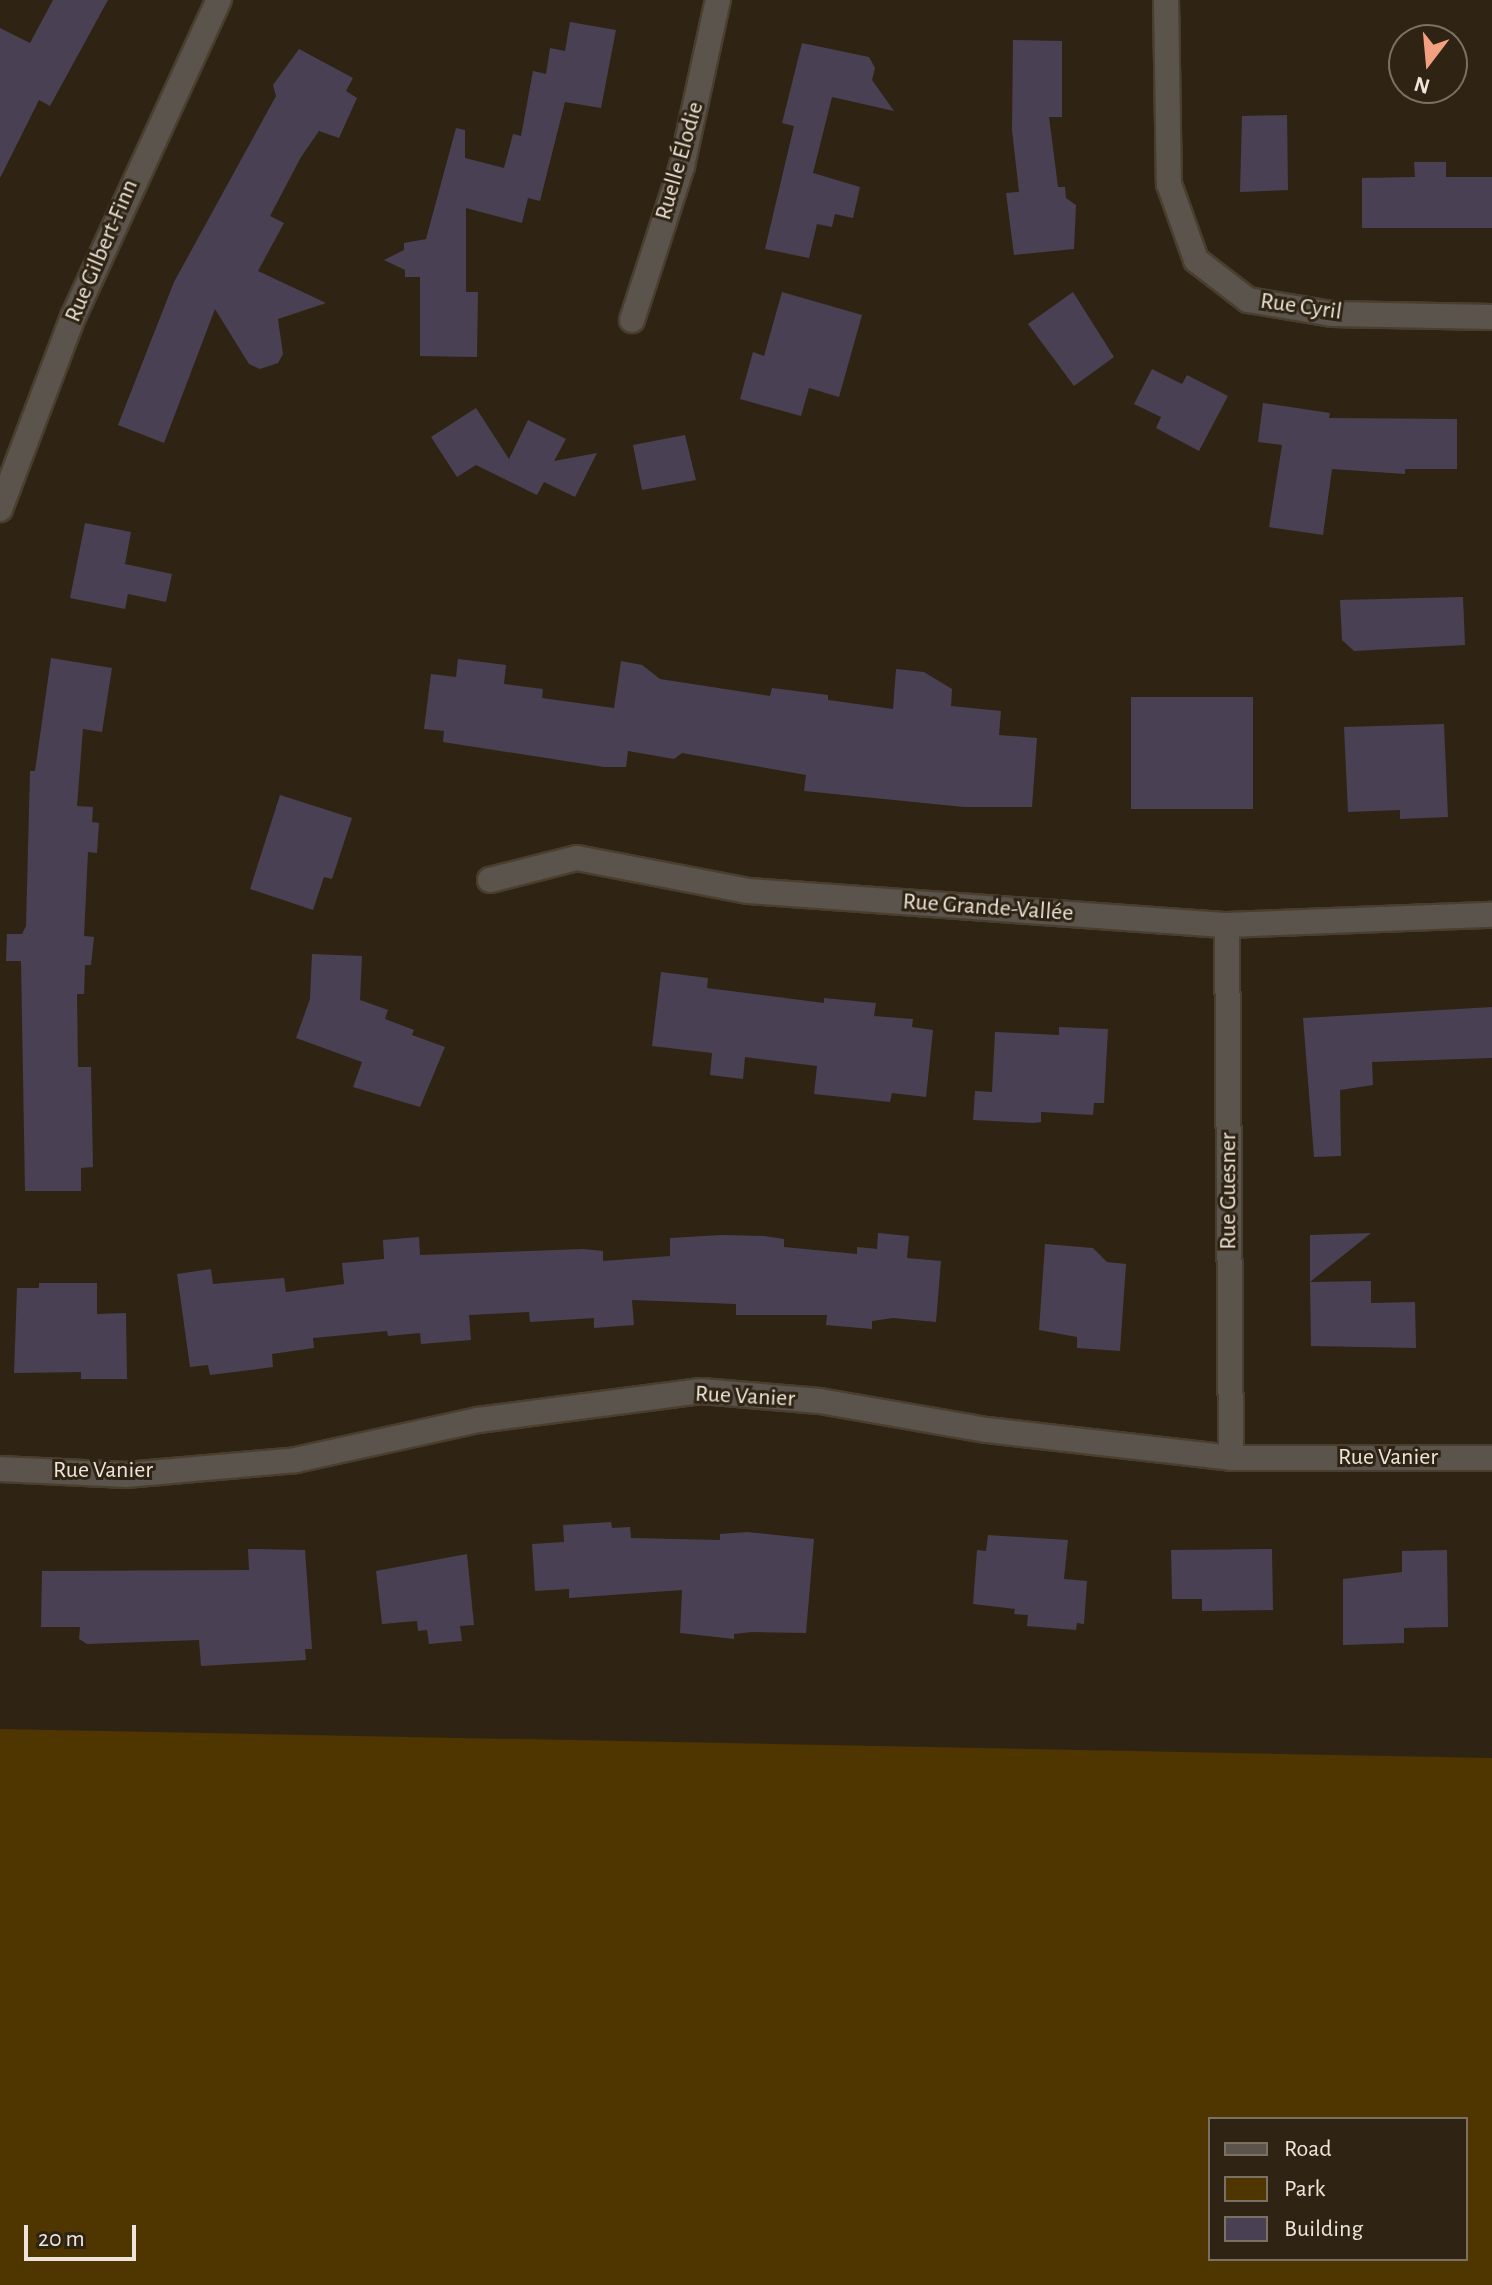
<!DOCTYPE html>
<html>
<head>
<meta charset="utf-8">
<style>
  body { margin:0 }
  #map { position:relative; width:1492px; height:2285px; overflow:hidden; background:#2f2413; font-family:"Alegreya Sans",sans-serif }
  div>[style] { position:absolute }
  .green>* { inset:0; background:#4f3500 }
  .building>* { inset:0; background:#494053 }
  .roads { filter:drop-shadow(2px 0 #4a3f2f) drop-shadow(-2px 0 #4a3f2f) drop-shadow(0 2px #4a3f2f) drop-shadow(0 -2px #4a3f2f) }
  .minor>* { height:24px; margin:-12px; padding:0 12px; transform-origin:12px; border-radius:12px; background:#5b544d }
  span { translate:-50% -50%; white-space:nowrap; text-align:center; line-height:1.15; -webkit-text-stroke:6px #2f2413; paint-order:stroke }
  .street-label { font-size:24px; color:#ede5db }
  .legend { position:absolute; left:1208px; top:2117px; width:260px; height:144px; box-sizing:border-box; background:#2f2413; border:2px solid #7b7163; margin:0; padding:10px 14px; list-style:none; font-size:24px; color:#ede5db }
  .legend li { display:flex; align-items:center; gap:16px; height:40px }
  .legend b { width:40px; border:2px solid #7b7163 }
  .north { position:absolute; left:1388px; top:24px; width:80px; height:80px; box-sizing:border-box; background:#2f2413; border:2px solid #7b7163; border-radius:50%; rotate:196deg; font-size:22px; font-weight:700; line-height:32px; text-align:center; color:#ede5db }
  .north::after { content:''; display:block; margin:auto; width:28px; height:36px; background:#f3a081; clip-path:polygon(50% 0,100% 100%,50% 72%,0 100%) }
  .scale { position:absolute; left:24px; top:2225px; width:112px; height:36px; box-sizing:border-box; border:4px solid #ede5db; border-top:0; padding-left:10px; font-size:24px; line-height:28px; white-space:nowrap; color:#ede5db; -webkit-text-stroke:6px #2f2413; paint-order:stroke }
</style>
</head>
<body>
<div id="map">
  <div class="green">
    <div style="clip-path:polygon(evenodd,0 1729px,1492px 1758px,1492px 2285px,0 2285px,0 1729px,1210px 2119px,1466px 2119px,1466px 2259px,1210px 2259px,1210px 2119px)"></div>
  </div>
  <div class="building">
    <div style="clip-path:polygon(53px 0,108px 0,50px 106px,39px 100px,0 178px,0 28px,30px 43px)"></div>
    <div style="clip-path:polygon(570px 22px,616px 30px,601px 108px,565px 102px,540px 201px,528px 198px,522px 223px,466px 208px,466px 292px,478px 292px,477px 357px,420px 356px,420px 277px,405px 277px,405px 270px,384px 260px,404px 250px,404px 243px,426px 239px,456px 128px,465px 130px,465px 158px,504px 168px,513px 134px,521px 136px,533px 71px,546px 74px,550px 48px,565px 51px)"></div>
    <div style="clip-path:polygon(1013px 40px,1062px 41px,1062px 117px,1049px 117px,1058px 187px,1065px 187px,1066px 198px,1076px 205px,1074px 249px,1014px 255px,1006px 193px,1019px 192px,1012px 130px)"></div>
    <div style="clip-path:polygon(802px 43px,869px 57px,875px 68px,872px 80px,894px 111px,832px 97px,813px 173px,860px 187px,853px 218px,835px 214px,832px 227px,817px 224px,809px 258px,765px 249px,794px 126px,782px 123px)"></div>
    <div style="clip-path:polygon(299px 49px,353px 78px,346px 91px,357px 98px,339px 138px,319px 131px,301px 157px,270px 216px,284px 223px,258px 271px,326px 303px,278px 319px,283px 354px,278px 363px,260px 369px,249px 364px,215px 309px,164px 443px,118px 425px,174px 282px,276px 96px,273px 85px)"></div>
    <div style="clip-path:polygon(1287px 115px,1288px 190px,1240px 192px,1242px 116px)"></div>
    <div style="clip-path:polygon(1414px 162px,1446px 162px,1446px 177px,1492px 177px,1492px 228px,1362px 228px,1362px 178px,1415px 177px)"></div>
    <div style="clip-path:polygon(782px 292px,862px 315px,839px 397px,809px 388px,801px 416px,740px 399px,753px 352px,764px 356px)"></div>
    <div style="clip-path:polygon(1073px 292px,1114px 357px,1074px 386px,1028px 324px)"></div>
    <div style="clip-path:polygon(1152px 369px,1182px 384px,1187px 375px,1228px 396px,1199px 451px,1156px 428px,1161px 417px,1134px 404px)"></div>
    <div style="clip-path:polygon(1263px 403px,1330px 413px,1329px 418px,1457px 419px,1457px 469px,1405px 469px,1405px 474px,1332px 469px,1323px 535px,1269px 527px,1282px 445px,1258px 442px)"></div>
    <div style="clip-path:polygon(476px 408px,509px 459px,528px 420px,566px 439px,554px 461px,597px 453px,575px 497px,544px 482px,537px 495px,476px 465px,457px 477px,431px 437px)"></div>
    <div style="clip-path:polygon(685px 435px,696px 480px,642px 490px,633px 445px)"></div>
    <div style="clip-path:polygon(85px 523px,131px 532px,125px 564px,172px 574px,166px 602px,128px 594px,125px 609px,70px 598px)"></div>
    <div style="clip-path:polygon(1463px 597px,1465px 645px,1354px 651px,1342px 640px,1340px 600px)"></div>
    <div style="clip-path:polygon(51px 658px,112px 668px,102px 732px,83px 729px,77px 806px,93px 807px,92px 822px,99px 823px,97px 853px,88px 852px,84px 936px,94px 937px,91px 965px,85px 965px,84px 994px,77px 994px,78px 1067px,91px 1067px,93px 1167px,81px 1168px,81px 1191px,25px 1191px,21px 961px,6px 961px,7px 934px,22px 934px,26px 926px,30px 771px,35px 771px)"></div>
    <div style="clip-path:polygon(458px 659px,506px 665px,504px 684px,543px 689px,542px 698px,614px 708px,621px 661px,642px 665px,660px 679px,770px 696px,772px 688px,828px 695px,828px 700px,893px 709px,896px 669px,924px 672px,952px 689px,951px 706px,1001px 711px,999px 735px,1037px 738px,1032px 807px,964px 807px,804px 791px,806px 775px,682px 753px,674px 759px,628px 751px,626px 767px,604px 767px,443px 742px,444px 731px,424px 729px,431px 674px,456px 677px)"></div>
    <div style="clip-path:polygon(1131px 697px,1253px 697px,1253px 809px,1131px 809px)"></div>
    <div style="clip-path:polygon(1444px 724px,1448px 817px,1400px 819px,1400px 810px,1348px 812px,1344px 727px)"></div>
    <div style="clip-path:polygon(280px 795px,352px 818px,332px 879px,324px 877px,313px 910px,250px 889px)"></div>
    <div style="clip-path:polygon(312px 954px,362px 956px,360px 1000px,388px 1010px,385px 1019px,414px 1030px,412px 1035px,445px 1047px,420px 1107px,353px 1087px,362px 1062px,296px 1038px,310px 999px)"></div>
    <div style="clip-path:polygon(661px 972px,708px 978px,707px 988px,824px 1003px,824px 998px,876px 1003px,874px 1016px,913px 1019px,912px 1027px,933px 1030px,926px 1097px,892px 1093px,890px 1102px,814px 1094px,817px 1066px,745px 1057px,743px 1079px,710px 1075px,712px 1053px,652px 1046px)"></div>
    <div style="clip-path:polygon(1492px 1007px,1492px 1058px,1372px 1062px,1373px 1085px,1340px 1090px,1341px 1156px,1314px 1157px,1303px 1018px)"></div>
    <div style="clip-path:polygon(1059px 1027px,1108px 1029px,1104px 1103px,1094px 1103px,1093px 1115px,1041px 1112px,1041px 1122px,1034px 1123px,973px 1120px,975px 1091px,992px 1092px,995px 1032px,1059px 1035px)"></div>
    <div style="clip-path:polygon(878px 1233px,909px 1236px,907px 1258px,941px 1261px,936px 1322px,893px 1318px,872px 1321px,872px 1329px,826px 1325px,827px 1315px,736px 1315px,736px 1304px,632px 1300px,634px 1325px,594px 1328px,594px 1318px,530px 1322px,529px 1312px,469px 1315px,471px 1340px,421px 1344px,420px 1333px,388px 1336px,387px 1331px,313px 1338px,314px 1348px,272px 1354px,273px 1367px,210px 1375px,208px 1365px,190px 1367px,177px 1274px,211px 1269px,213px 1284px,284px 1278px,286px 1292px,344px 1284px,342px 1263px,384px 1259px,383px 1240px,419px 1237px,420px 1255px,583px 1249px,603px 1251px,603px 1261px,670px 1256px,670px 1238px,722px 1235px,764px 1236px,784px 1239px,784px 1247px,857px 1254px,857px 1247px,877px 1249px)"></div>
    <div style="clip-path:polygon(1371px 1233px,1310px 1282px,1371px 1281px,1371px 1303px,1415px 1302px,1416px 1348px,1311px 1346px,1310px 1282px,1310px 1235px)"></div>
    <div style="clip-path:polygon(1045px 1244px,1093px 1248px,1107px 1262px,1126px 1264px,1120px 1351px,1077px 1348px,1077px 1337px,1039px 1330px)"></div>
    <div style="clip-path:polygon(39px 1283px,97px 1283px,97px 1314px,126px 1313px,127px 1379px,81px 1379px,81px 1372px,14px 1373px,17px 1288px,39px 1288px)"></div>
    <div style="clip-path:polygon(611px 1522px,612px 1528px,630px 1527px,631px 1538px,720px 1540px,720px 1534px,747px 1532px,814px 1539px,806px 1633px,752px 1632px,734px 1634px,734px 1639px,680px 1633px,682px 1590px,569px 1598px,569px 1589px,535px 1591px,532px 1544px,564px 1542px,563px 1525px)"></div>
    <div style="clip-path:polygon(988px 1535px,1068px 1540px,1064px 1579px,1087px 1581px,1084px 1624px,1077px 1623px,1076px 1630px,1027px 1626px,1028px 1615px,1014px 1614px,1015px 1609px,973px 1604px,977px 1550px,986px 1551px)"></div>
    <div style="clip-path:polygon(248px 1549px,305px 1550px,312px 1649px,305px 1649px,306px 1660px,201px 1666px,199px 1640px,87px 1644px,79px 1639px,80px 1627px,41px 1627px,42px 1571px,249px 1570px)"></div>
    <div style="clip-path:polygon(1272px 1549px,1273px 1610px,1202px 1611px,1202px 1599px,1172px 1599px,1171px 1550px)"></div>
    <div style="clip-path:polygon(1447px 1550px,1448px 1627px,1404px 1628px,1404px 1643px,1343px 1645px,1343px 1579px,1402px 1572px,1402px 1551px)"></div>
    <div style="clip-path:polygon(467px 1554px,474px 1625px,460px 1626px,462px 1641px,429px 1644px,427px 1630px,418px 1631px,417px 1621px,382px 1624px,376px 1571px)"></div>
  </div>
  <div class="roads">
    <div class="minor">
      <div style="left:1166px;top:0;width:184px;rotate:89.1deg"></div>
      <div style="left:1169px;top:184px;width:81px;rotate:70.4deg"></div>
      <div style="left:1196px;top:260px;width:66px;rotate:37.6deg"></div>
      <div style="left:1248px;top:300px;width:85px;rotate:9.5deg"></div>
      <div style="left:1332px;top:314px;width:160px;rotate:1.1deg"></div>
      <div style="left:632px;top:320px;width:162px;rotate:-72deg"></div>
      <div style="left:682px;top:166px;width:170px;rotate:-77.8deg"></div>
      <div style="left:0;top:509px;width:205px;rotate:-69.2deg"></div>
      <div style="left:73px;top:317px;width:349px;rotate:-65.3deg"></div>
      <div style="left:490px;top:880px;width:90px;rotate:-14.2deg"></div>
      <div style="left:577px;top:858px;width:175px;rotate:10.9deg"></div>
      <div style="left:749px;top:891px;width:479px;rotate:4.1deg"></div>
      <div style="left:1227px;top:925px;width:265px;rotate:-2.2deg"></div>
      <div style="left:1227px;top:925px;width:533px;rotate:89.57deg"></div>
      <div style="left:0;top:1469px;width:126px;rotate:2.7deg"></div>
      <div style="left:126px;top:1475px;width:171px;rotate:-5deg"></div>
      <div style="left:296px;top:1460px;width:186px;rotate:-12.4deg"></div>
      <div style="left:478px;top:1420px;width:225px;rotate:-7.4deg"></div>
      <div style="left:701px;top:1391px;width:119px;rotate:4.8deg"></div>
      <div style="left:820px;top:1401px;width:169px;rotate:9.9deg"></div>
      <div style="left:987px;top:1430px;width:246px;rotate:6.5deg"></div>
      <div style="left:1231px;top:1458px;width:261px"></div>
    </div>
  </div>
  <div class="street-label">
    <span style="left:680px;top:161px;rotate:-74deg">Ruelle Élodie</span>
    <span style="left:102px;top:251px;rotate:-67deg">Rue Gilbert-Finn</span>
    <span style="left:1301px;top:307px;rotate:8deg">Rue Cyril</span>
    <span style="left:988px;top:908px;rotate:4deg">Rue Grande-Vallée</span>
    <span style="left:1229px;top:1191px;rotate:-90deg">Rue Guesner</span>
    <span style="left:745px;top:1397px;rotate:3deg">Rue Vanier</span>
    <span style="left:1388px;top:1458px">Rue Vanier</span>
    <span style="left:103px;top:1471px">Rue Vanier</span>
  </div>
  <ul class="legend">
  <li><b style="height:10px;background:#5b544d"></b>Road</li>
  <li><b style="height:22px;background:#4f3500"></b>Park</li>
  <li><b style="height:22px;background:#494053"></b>Building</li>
  </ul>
  <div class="north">N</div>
  <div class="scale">20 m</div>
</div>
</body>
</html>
